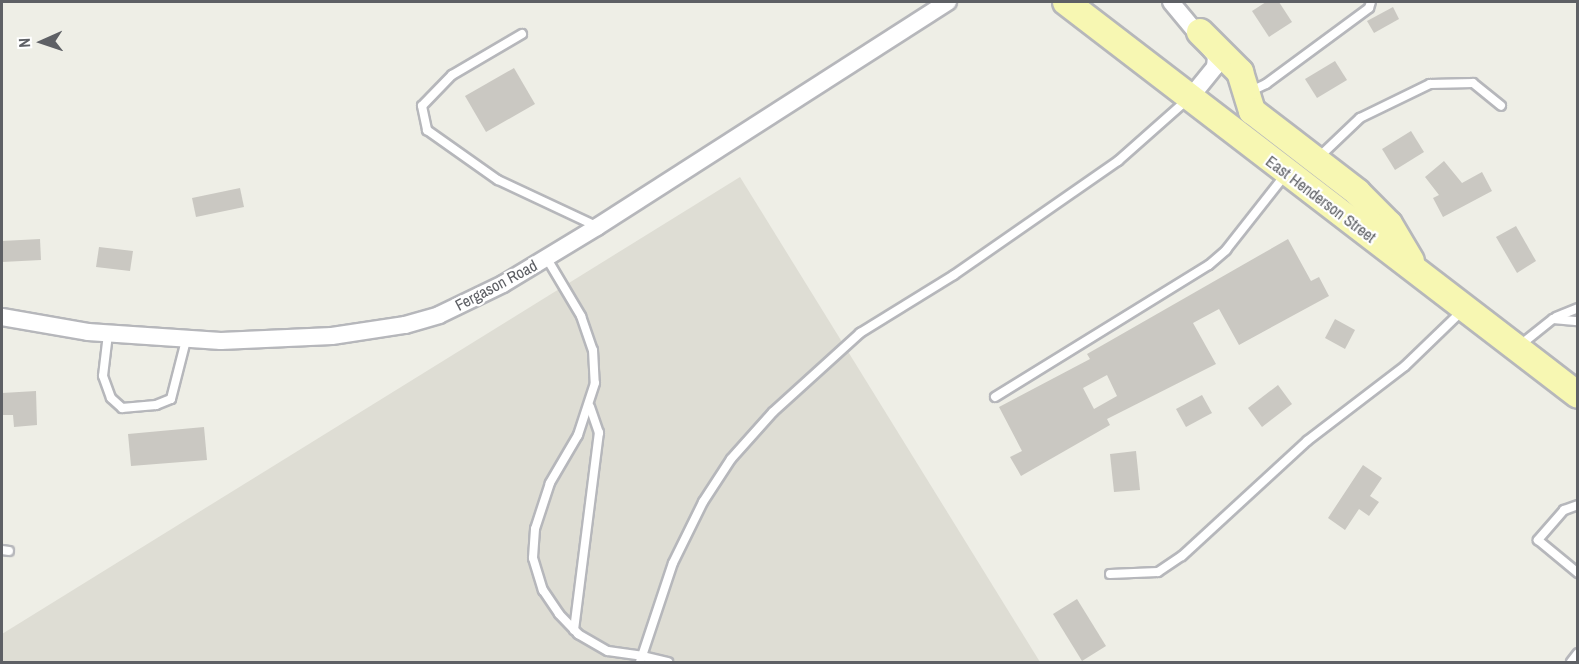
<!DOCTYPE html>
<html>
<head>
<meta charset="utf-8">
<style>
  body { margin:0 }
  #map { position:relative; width:1579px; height:664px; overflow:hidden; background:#eeeee6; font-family:"Archivo Narrow",sans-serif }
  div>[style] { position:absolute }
  .education>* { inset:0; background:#deddd4 }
  .building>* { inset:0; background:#cac8c2 }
  .roads { filter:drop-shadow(2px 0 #b6b7bb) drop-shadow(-2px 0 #b6b7bb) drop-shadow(0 2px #b6b7bb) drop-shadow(0 -2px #b6b7bb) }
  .service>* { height:8px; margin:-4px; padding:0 4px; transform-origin:4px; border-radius:4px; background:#fff }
  .minor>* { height:16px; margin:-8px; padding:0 8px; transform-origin:8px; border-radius:8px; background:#fff }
  .primary>* { height:26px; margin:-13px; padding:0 13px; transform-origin:13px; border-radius:13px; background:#f7f7b2 }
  span { translate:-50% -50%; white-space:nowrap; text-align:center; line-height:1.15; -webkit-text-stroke:4.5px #fff; paint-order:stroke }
  .street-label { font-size:16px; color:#5e6065 }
  .frame { position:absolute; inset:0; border:3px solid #5e6065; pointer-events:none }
  .north { position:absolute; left:12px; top:12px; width:60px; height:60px; -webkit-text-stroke:4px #fff; paint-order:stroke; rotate:267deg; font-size:16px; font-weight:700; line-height:24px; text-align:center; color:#5e6065 }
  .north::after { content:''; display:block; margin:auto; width:21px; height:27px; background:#5e6065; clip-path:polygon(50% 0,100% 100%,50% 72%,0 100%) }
</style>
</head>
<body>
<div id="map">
  <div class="education">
    <div style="clip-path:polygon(740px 177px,1040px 662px,2px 662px,2px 634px)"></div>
  </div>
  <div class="building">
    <div style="clip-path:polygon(1266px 2px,1279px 2px,1292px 22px,1269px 37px,1252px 11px)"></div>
    <div style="clip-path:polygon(1393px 7px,1399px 19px,1374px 33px,1367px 21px)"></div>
    <div style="clip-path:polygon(1335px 61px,1347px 80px,1317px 98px,1305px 79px)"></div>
    <div style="clip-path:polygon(514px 68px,535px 104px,486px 132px,465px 96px)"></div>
    <div style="clip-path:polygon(1411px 131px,1424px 152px,1395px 170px,1382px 149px)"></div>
    <div style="clip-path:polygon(1444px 161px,1462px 183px,1482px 172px,1492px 191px,1443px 217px,1433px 198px,1439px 195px,1425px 177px)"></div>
    <div style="clip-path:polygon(240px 188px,244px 207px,196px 217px,192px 198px)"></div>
    <div style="clip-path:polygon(1516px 226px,1536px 261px,1517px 273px,1496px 237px)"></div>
    <div style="clip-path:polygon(40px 239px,41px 260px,2px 262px,2px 241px)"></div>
    <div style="clip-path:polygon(evenodd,1288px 239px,1311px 281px,1319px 277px,1329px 296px,1239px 345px,1219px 309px,1193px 323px,1216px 364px,1107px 419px,1110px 425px,1021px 476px,1010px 457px,1022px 451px,999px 407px,1090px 359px,1087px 354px,1288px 239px,1107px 375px,1117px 396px,1094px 409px,1083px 388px,1107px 375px)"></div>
    <div style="clip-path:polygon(99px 247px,133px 251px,130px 271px,96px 267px)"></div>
    <div style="clip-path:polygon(1335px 319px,1355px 330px,1345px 349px,1325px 338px)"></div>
    <div style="clip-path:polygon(1278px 385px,1292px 404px,1262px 427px,1248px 408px)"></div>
    <div style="clip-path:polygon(36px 391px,37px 425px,14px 427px,13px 415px,2px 415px,2px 393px)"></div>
    <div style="clip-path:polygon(1202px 395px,1212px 413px,1186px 427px,1176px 409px)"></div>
    <div style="clip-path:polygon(204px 427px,207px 460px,131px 466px,128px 434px)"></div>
    <div style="clip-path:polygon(1136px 451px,1140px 490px,1114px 492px,1110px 454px)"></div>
    <div style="clip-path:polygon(1363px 465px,1382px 478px,1370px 496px,1379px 502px,1369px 516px,1359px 509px,1345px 530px,1328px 518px)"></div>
    <div style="clip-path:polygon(1077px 599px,1106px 646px,1082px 661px,1053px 614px)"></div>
  </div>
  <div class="roads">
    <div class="service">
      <div style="left:522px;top:34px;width:81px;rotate:149.6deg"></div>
      <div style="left:452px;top:75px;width:43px;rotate:134.1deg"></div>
      <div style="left:422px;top:106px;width:25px;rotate:78deg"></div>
      <div style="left:427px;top:130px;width:87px;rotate:35.2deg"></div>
      <div style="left:498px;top:180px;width:108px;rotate:25.1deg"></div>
      <div style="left:1249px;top:92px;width:19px;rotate:-25deg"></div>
      <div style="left:1266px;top:84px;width:128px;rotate:-36.4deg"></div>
      <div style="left:1369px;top:8px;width:6px;rotate:-72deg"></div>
      <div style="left:1318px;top:158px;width:58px;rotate:-43.6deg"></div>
      <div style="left:1360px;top:118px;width:78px;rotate:-25.9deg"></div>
      <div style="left:1430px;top:84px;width:43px;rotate:-1.3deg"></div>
      <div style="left:1473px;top:83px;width:36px;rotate:39deg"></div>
      <div style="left:546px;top:257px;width:69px;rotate:59.3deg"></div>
      <div style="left:581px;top:316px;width:36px;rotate:71deg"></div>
      <div style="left:593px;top:350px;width:33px;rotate:87deg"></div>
      <div style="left:595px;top:383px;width:55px;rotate:108.1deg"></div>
      <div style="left:578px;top:435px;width:56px;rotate:120.3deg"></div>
      <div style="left:550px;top:483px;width:48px;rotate:108.1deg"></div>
      <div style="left:535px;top:529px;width:29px;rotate:94deg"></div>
      <div style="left:533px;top:558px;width:34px;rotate:73deg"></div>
      <div style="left:543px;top:590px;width:29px;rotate:56deg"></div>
      <div style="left:559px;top:614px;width:28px;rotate:46deg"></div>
      <div style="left:578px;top:634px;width:34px;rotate:30deg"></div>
      <div style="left:608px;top:651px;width:34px;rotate:8deg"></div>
      <div style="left:642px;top:656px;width:98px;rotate:-71.6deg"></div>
      <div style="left:673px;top:563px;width:68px;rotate:-63.8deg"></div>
      <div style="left:703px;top:502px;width:51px;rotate:-56.9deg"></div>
      <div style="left:731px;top:459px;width:63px;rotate:-48.2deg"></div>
      <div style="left:773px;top:412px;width:118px;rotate:-42.2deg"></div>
      <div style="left:860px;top:333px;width:110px;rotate:-31.7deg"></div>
      <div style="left:954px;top:275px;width:200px;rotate:-34.8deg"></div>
      <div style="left:1118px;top:161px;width:92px;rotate:-41.5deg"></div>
      <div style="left:1556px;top:317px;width:24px;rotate:-22deg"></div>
      <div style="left:108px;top:334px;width:42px;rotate:96.8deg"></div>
      <div style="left:103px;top:376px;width:23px;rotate:70deg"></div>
      <div style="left:111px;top:398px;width:15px;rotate:42deg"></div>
      <div style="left:122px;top:408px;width:34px;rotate:-5deg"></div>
      <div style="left:156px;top:405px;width:16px;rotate:-22deg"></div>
      <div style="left:171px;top:399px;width:61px;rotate:-75.7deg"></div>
      <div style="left:1519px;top:346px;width:43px;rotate:-38.5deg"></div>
      <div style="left:1553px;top:319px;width:25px;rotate:5deg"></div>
      <div style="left:995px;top:397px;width:251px;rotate:-31.7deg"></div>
      <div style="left:1209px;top:265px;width:23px;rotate:-41deg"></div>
      <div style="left:1226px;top:250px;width:95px;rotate:-51.8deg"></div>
      <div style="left:1578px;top:505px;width:15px;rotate:160deg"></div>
      <div style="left:1564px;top:510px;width:40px;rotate:131deg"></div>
      <div style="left:1538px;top:540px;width:52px;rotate:39.5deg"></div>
      <div style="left:2px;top:550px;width:7px;rotate:8deg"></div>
      <div style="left:1110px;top:574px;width:48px;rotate:-2.4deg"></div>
      <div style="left:1158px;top:572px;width:29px;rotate:-34deg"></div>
      <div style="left:1182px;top:556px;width:170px;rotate:-42.6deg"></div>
      <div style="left:1307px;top:441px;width:123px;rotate:-37.4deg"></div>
      <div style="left:1405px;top:366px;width:79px;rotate:-44deg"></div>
      <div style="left:574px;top:630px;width:199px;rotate:-82.8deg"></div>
      <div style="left:599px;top:433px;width:28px;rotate:-109deg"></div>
      <div style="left:640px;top:662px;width:6px;rotate:-72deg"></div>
      <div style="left:642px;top:656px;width:27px;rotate:13deg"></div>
      <div style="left:1571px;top:662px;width:11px;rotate:-52deg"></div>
    </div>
    <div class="minor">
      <div style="left:1171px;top:2px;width:70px;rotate:50.2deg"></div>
      <div style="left:1216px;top:56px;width:11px;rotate:95deg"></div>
      <div style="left:1215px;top:67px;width:40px;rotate:129deg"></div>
      <div style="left:2px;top:317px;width:87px;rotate:9.9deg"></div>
      <div style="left:88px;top:332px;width:133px;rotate:3.9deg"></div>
      <div style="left:221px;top:341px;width:111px;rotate:-2.6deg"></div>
      <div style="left:332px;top:336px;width:74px;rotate:-8.6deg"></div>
      <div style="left:405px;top:325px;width:35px;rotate:-16deg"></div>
      <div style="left:439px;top:315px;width:71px;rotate:-25.8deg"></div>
      <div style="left:503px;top:284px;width:110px;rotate:-31.2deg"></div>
      <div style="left:597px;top:227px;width:417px;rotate:-32.7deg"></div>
    </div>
    <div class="primary">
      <div style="left:1066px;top:2px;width:645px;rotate:37.51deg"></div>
      <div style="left:1200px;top:32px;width:57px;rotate:45deg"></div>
      <div style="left:1240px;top:72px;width:41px;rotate:72.9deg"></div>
      <div style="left:1252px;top:111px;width:133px;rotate:37.6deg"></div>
      <div style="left:1357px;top:192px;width:45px;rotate:45deg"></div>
      <div style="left:1389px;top:224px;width:43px;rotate:59.3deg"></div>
    </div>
  </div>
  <div class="street-label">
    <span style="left:1321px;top:199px;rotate:37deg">East Henderson Street</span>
    <span style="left:496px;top:285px;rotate:-28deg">Fergason Road</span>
  </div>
  <div class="frame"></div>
  <div class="north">N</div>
</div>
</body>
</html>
